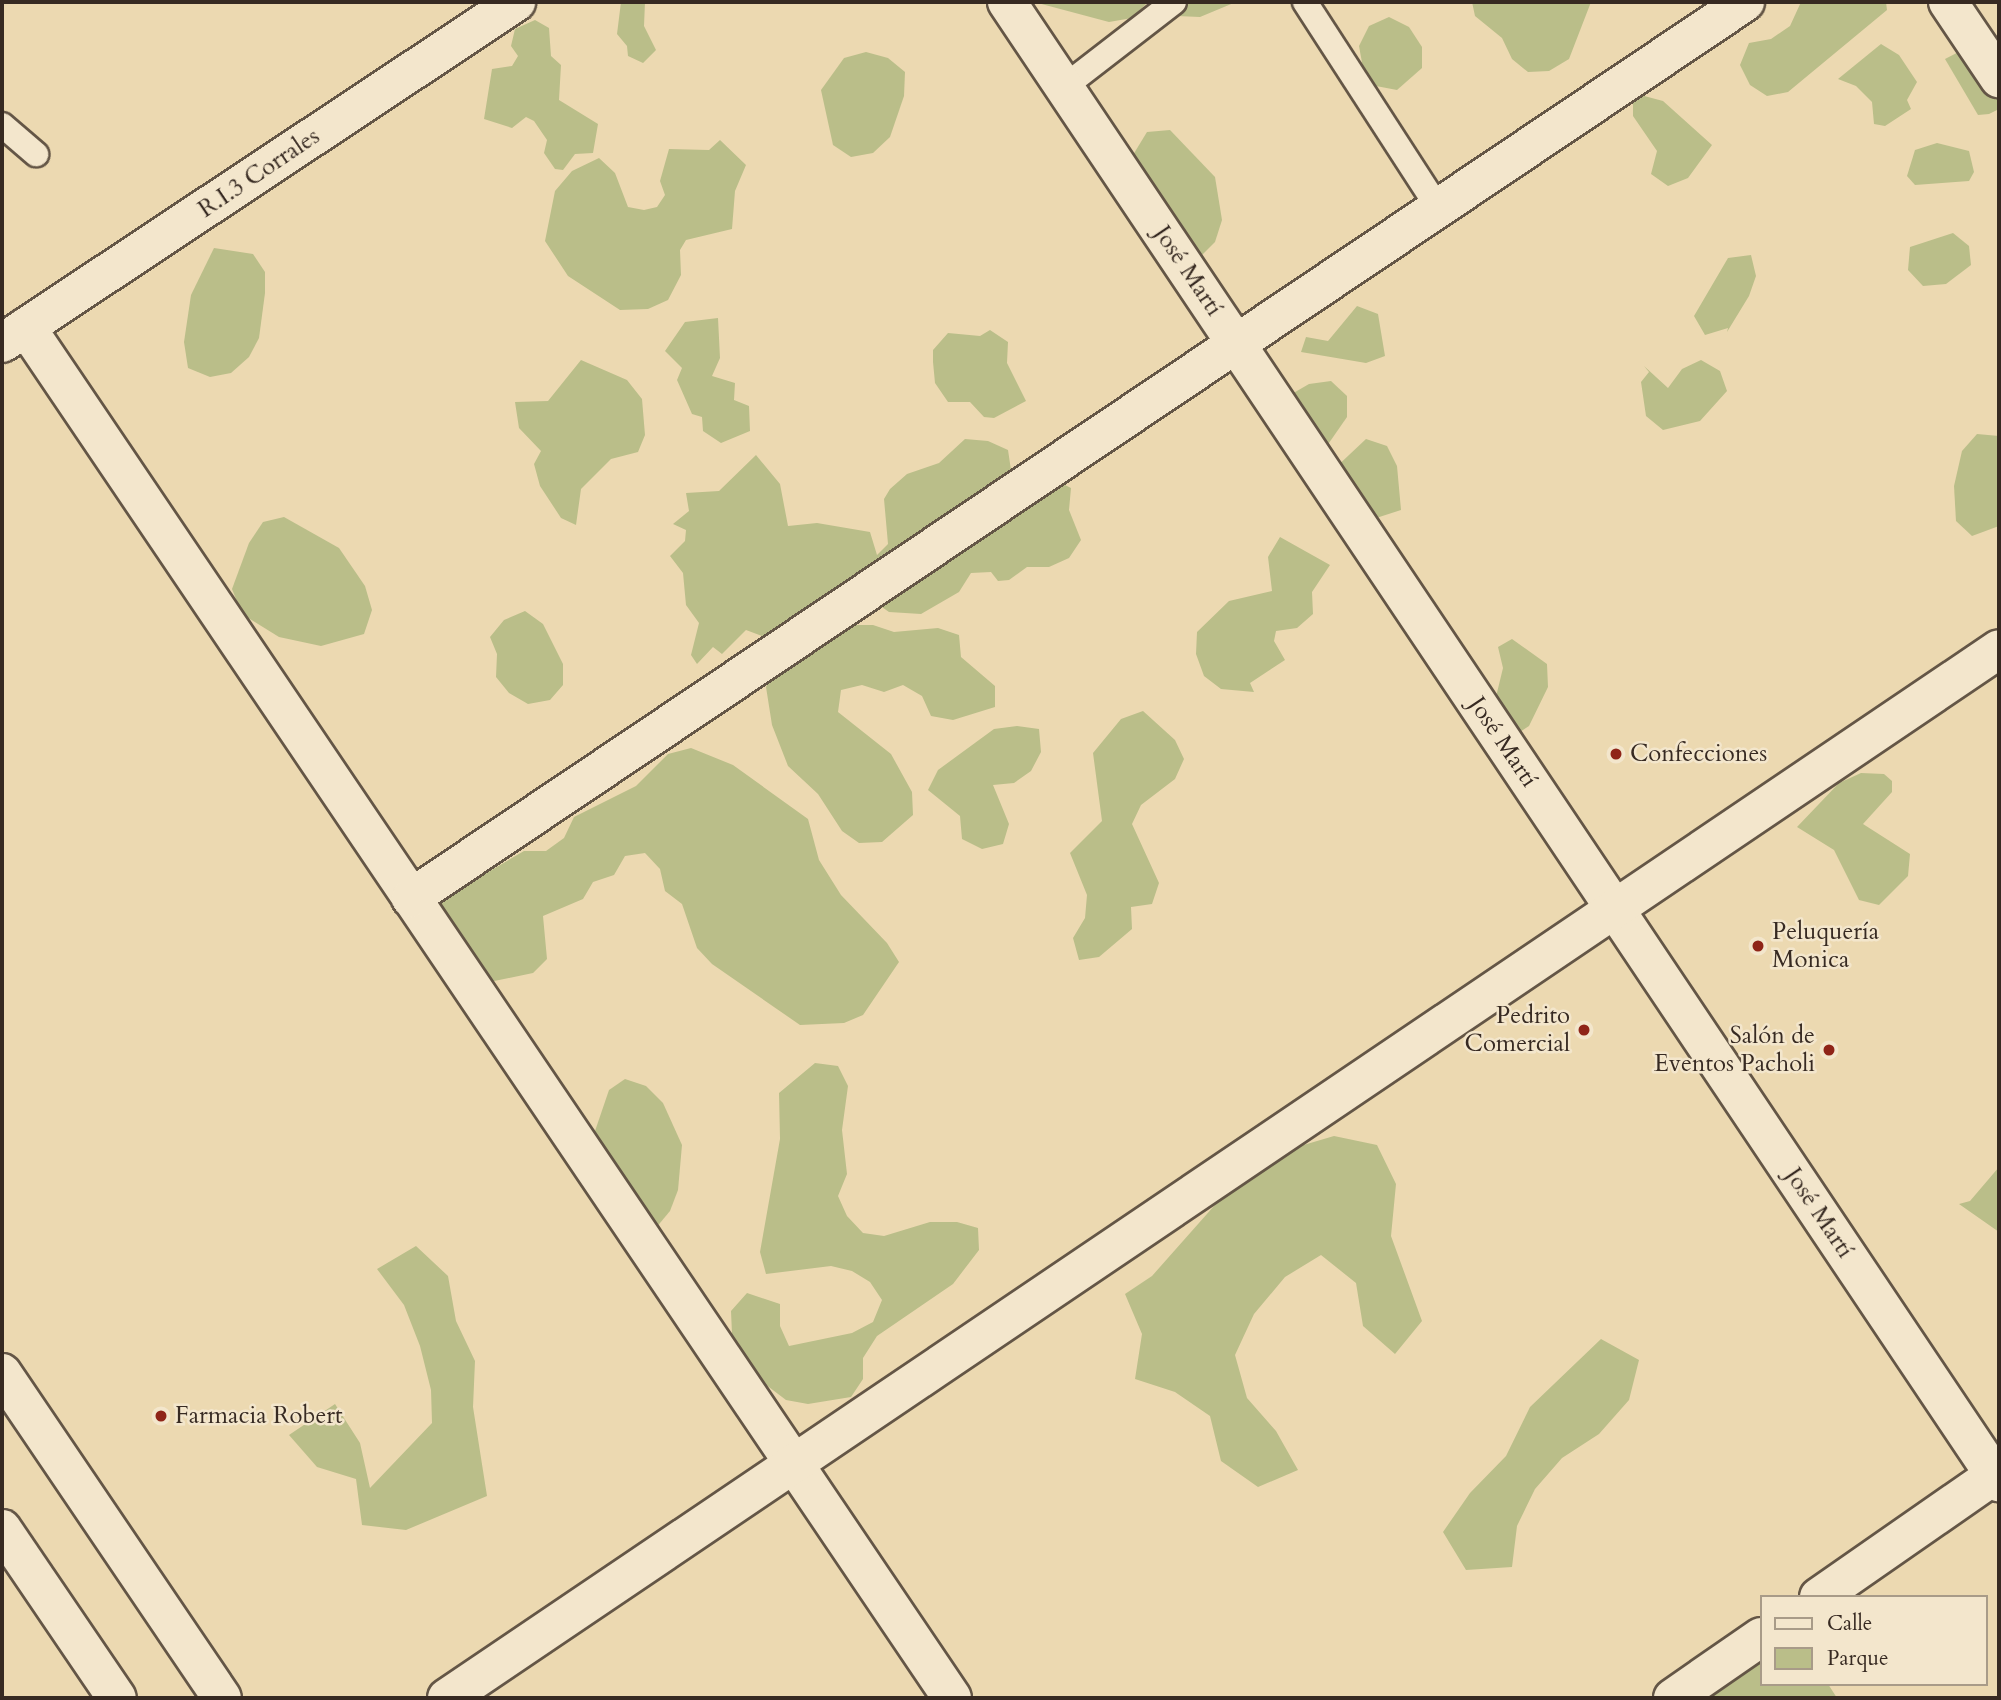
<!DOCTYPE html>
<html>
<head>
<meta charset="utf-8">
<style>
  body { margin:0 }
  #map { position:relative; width:2001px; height:1700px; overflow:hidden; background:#ecd9b1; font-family:Cardo,serif }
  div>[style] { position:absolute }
  .green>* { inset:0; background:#babe89 }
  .roads { filter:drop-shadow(2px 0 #645646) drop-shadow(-2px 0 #645646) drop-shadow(0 2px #645646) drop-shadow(0 -2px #645646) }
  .lane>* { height:24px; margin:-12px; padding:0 12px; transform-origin:12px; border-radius:12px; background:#f3e6cc }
  .street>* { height:38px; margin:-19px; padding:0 19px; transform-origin:19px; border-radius:19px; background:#f3e6cc }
  .secondary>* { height:38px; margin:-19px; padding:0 19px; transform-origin:19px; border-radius:19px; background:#f3e6cc }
  .dots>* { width:19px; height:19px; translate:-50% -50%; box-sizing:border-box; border:4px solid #f3e6cc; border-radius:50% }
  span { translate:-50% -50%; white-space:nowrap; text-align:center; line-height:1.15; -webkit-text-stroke:5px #f3e6cc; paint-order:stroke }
  .street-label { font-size:24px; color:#372a22 }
  .poi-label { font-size:24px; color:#372a22 }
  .left { translate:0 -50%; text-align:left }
  .right { translate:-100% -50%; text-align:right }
  .frame { position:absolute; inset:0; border:4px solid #372a22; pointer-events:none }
  .legend { position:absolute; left:1760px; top:1595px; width:228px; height:91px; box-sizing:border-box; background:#f3e6cc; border:2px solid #a89b88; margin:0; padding:9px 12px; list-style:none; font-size:21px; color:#372a22 }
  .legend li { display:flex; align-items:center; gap:14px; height:35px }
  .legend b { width:35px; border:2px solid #a89b88 }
</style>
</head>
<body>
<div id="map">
  <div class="green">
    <div style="clip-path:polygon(621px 2px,645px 2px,644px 26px,656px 50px,643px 63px,628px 56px,627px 46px,617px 34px)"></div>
    <div style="clip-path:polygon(1034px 2px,1236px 2px,1200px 17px,1177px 16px,1148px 2px,1132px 18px,1109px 22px)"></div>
    <div style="clip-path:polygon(1472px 2px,1591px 2px,1569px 59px,1549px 71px,1528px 72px,1512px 59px,1502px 38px,1475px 16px)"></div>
    <div style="clip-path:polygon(1801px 2px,1886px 2px,1887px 10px,1788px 92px,1767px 96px,1750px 85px,1740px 65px,1749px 43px,1771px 39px,1790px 26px)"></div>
    <div style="clip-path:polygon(1389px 17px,1409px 27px,1422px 47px,1422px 68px,1397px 90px,1376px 86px,1363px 68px,1359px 46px,1369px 26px)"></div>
    <div style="clip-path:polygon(535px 20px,549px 28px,551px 56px,561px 65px,559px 100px,598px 124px,593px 153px,575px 154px,563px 170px,555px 169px,544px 153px,547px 140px,534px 121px,526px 117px,512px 128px,484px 119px,492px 69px,512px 66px,518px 56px,511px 46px,515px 29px)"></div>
    <div style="clip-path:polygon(1976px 43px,1999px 48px,1999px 109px,1989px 114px,1978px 115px,1945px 59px)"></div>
    <div style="clip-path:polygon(1881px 44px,1899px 55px,1917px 82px,1907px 100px,1911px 109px,1885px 126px,1874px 124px,1872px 102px,1856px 86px,1838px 79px)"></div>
    <div style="clip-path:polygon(866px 52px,888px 58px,905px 72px,904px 96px,890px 137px,873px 153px,851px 157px,833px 145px,821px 90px,844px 58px)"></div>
    <div style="clip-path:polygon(1633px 93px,1663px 101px,1712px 145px,1688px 178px,1668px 186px,1651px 174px,1657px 151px,1633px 116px)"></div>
    <div style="clip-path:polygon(1170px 130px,1215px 177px,1222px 220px,1215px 242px,1199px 258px,1122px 173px,1147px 132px)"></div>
    <div style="clip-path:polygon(720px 140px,746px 165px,735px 191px,732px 229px,686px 240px,680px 250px,681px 275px,668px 300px,648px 309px,620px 310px,568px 276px,545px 241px,555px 191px,572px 171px,599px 158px,615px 173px,628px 207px,644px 210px,657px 207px,665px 195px,660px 181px,669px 149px,709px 150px)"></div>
    <div style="clip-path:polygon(1937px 143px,1969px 151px,1974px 172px,1969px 181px,1915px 185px,1907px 176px,1915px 150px)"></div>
    <div style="clip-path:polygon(1953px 233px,1969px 246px,1971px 265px,1946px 284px,1923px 286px,1908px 270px,1910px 247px)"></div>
    <div style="clip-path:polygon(214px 248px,253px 254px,265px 272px,265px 293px,259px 338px,249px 357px,231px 373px,210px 377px,188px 368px,184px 342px,191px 295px)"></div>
    <div style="clip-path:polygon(1751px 255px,1756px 276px,1749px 296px,1727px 332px,1728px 328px,1705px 335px,1694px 316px,1728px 258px)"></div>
    <div style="clip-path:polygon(1357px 306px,1378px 314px,1385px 356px,1366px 363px,1301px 352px,1306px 337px,1328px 341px)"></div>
    <div style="clip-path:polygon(718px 318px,720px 358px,712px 376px,735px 383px,734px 400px,749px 406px,750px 431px,721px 443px,703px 431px,702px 417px,692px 414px,677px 380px,682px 368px,665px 351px,685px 322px)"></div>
    <div style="clip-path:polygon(990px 330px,1008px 342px,1007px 363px,1026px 401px,994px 418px,984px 417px,970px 402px,948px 402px,935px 383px,933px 362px,933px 350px,948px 333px,980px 336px)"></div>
    <div style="clip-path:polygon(581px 360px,627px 380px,642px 399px,645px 435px,638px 452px,611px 459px,581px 489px,576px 525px,561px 518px,540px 486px,534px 464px,541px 451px,519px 428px,515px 402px,548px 401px)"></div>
    <div style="clip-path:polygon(1701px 360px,1720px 371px,1727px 391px,1700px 421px,1663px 430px,1646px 416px,1641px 382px,1649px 372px,1644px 366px,1668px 388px,1682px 369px)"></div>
    <div style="clip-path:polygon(1331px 381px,1347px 396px,1347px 417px,1322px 453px,1290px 395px,1309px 384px)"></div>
    <div style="clip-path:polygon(1977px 434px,1999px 436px,1999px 526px,1972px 536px,1956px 521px,1954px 486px,1962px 451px)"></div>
    <div style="clip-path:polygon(965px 439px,988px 441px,1008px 450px,1011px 470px,1000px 488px,1061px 483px,1071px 488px,1069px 510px,1081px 540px,1069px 558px,1049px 567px,1027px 567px,1009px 580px,998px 581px,991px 572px,971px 573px,959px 592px,921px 614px,889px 612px,879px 605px,765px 637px,746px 630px,722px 654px,713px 647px,697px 664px,691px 655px,699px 623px,686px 605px,683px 573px,670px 556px,685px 541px,686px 530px,673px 524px,689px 511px,686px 493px,719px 491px,756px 455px,780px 484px,788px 526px,817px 523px,870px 532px,877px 555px,888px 544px,884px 499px,890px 489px,907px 474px,939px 463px)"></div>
    <div style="clip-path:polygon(1366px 439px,1387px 446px,1397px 466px,1401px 510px,1370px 520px,1332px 471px)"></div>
    <div style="clip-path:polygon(284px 517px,339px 548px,365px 586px,372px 610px,364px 634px,321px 646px,279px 637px,242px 614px,232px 589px,249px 543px,263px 522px)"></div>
    <div style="clip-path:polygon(1280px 537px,1330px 565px,1312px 592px,1313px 614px,1297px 628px,1276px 631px,1274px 641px,1285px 660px,1250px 683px,1254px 692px,1221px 689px,1204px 676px,1196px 654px,1197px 632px,1229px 601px,1272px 591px,1268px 557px)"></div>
    <div style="clip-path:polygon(525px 611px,543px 624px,563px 664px,563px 685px,550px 700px,528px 704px,509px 693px,496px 677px,497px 654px,490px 637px,504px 620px)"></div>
    <div style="clip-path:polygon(828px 625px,873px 625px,894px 632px,938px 628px,959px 635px,961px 657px,995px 686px,995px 707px,953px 720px,931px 716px,922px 696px,903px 685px,884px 692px,862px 685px,841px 690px,838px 712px,891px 754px,912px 792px,913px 815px,882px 842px,859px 843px,842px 831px,818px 794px,788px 766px,772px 725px,766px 687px,776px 666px)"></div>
    <div style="clip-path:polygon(1512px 639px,1547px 664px,1548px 687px,1529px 726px,1509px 739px,1493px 709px,1503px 668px,1498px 647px)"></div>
    <div style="clip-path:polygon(1143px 711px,1175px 740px,1184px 759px,1175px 779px,1141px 805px,1132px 824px,1159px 883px,1152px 904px,1131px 907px,1132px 929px,1099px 957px,1079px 960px,1073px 938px,1085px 918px,1087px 895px,1070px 853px,1102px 821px,1093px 753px,1121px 719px)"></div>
    <div style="clip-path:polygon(1017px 726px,1039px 729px,1041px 752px,1031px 771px,1014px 783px,993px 785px,1009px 824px,1003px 844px,982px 849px,962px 839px,960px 816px,928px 790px,938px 770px,994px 729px)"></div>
    <div style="clip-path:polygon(691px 748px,733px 765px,808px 819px,819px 860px,841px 895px,887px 943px,899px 962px,863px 1015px,844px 1023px,800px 1025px,712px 964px,697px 948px,682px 904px,665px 891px,660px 869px,645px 853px,625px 856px,614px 875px,593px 882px,583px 899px,543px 916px,547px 959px,533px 973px,475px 985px,435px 914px,445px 895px,461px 880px,483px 875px,524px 851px,546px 851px,564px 838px,574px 817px,636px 786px,668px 754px)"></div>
    <div style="clip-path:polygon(1861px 773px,1884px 774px,1892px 781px,1892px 792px,1863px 824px,1910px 854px,1908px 876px,1879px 905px,1859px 900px,1834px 850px,1797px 827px,1839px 783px)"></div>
    <div style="clip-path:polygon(815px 1063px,838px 1066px,848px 1086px,842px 1130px,847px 1174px,838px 1196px,847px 1216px,863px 1233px,884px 1236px,930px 1222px,957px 1222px,978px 1228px,979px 1250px,953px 1284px,877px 1336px,863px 1358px,863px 1379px,851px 1397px,808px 1404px,786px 1400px,752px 1374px,732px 1334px,731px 1311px,747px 1293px,780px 1304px,780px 1326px,789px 1346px,852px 1333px,873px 1322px,882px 1300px,870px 1282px,852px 1271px,831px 1266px,766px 1274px,760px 1252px,780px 1139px,779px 1093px)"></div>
    <div style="clip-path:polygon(625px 1079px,646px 1086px,663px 1103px,682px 1145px,678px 1190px,670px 1211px,655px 1229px,594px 1134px,609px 1090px)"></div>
    <div style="clip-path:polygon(1334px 1136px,1377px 1145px,1396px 1184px,1391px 1236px,1422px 1321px,1395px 1354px,1363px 1326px,1356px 1283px,1321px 1255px,1285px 1277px,1254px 1314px,1235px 1355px,1247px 1398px,1276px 1431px,1298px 1470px,1258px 1487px,1221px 1461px,1210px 1416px,1175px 1392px,1135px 1379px,1142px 1334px,1125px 1294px,1152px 1276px,1214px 1206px,1250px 1177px,1290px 1149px)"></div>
    <div style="clip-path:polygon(1999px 1167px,1999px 1232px,1959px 1204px,1970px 1201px)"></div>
    <div style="clip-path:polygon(416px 1246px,448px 1276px,456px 1321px,475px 1361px,473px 1407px,487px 1496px,406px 1530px,362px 1525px,356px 1479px,317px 1467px,289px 1435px,335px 1404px,360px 1443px,370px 1488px,432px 1423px,431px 1390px,420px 1346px,404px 1305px,377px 1269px)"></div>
    <div style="clip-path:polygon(1601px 1339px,1639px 1360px,1629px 1400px,1599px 1434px,1562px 1458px,1535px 1489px,1517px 1526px,1512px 1567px,1466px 1570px,1443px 1532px,1470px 1493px,1506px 1456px,1530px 1407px)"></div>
    <div style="clip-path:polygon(1761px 1647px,1761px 1684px,1828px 1684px,1837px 1698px,1697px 1698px)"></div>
  </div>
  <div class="roads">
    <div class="lane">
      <div style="left:1305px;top:2px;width:243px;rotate:57.1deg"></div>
      <div style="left:1064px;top:87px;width:139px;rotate:-37.7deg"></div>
      <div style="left:2px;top:125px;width:45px;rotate:40.5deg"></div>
    </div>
    <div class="street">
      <div style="left:1007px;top:2px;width:1782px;rotate:56.17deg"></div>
      <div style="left:1948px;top:2px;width:92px;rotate:56.1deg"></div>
      <div style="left:26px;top:327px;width:1654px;rotate:55.96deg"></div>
      <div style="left:2px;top:343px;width:617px;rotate:-33.56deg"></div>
      <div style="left:411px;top:898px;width:1607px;rotate:-33.89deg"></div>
      <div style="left:1819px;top:1597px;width:219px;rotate:-34.8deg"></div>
      <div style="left:447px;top:1698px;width:1873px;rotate:-34.05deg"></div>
      <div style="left:1673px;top:1698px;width:107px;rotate:-34.7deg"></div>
    </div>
    <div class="secondary">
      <div style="left:2px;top:1373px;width:392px;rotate:55.9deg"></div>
      <div style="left:2px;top:1529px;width:204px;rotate:55.8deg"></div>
    </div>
  </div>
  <div class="dots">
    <div style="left:1616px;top:754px;background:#8f2418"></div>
    <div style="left:1758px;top:946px;background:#8f2418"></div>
    <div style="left:1584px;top:1030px;background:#8f2418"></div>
    <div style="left:1829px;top:1050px;background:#8f2418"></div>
    <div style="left:161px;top:1416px;background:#8f2418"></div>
  </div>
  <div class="street-label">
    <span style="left:259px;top:173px;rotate:-34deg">R.I.3 Corrales</span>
    <span style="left:1188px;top:271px;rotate:56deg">José Martí</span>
    <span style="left:1503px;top:742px;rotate:56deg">José Martí</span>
    <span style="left:1819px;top:1213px;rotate:56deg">José Martí</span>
  </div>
  <div class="poi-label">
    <span class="left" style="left:1630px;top:754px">Confecciones</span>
    <span class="left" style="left:1772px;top:946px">Peluquería<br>Monica</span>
    <span class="right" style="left:1570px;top:1030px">Pedrito<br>Comercial</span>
    <span class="right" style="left:1815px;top:1050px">Salón de<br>Eventos Pacholi</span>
    <span class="left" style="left:175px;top:1416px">Farmacia Robert</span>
  </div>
  <div class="frame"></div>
  <ul class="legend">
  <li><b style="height:9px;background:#f3e6cc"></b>Calle</li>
  <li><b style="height:19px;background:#babe89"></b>Parque</li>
  </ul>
</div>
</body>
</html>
